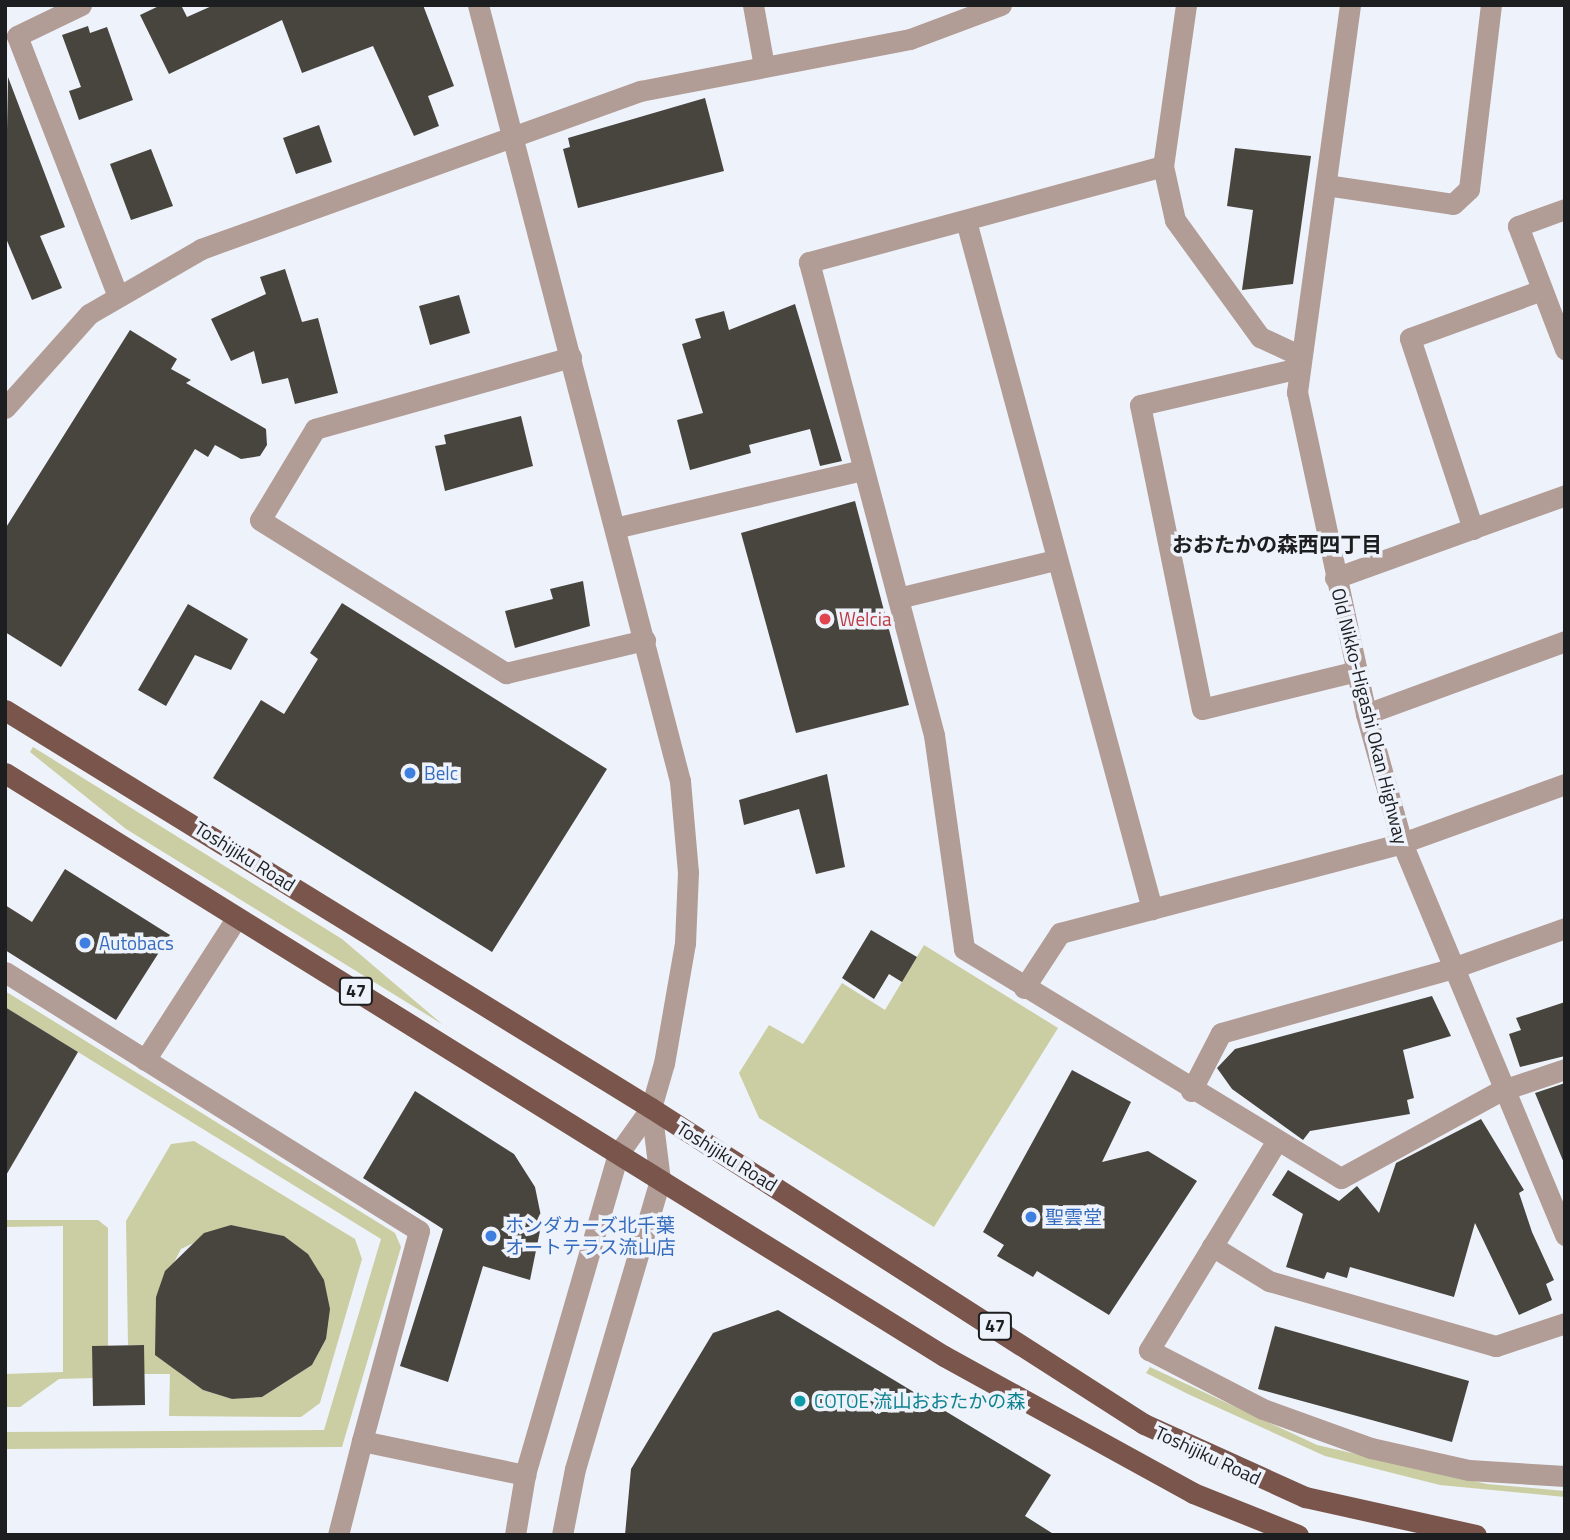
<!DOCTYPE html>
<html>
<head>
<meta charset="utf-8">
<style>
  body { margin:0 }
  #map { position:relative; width:1570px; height:1540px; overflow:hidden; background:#eef2fa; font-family:"Titillium Web","Noto Sans JP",sans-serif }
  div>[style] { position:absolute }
  .green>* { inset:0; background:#cbcea2 }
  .building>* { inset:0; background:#48453f }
  .minor>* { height:21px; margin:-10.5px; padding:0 10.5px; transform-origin:10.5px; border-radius:10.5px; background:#b19c96 }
  .major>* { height:21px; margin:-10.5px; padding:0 10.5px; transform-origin:10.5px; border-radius:10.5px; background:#79554b }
  .dots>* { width:19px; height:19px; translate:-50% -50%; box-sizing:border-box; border:4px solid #eef2fa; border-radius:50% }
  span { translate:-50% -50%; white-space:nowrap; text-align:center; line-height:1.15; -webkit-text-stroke:7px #eef2fa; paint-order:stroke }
  .shield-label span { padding:2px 5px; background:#eef2fa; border:2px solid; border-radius:5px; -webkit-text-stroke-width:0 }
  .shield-label { font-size:18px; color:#1c1e20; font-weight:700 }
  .health-label { font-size:19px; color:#be3a42 }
  .left { translate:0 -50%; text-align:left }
  .street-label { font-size:19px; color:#1c1e20 }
  .shop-label { font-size:19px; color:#366cbe }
  .culture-label { font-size:19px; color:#0d838f }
  .neighbourhood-label { font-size:21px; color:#1c1e20; font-weight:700 }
  .frame { position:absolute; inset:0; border:7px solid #1c1e20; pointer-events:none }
</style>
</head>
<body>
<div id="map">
  <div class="green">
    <div style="clip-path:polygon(33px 747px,342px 939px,442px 1024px,126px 829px,30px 752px)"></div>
    <div style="clip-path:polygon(924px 945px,1058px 1028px,934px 1227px,759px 1118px,739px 1073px,769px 1025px,803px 1044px,842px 983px,885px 1010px)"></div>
    <div style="clip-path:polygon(5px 991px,395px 1233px,401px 1247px,342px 1447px,5px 1449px,5px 1432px,324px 1430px,381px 1239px,5px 1007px)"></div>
    <div style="clip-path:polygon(evenodd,194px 1141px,355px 1239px,362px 1259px,320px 1403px,301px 1417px,169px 1416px,170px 1374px,144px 1374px,144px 1345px,128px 1345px,126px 1221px,171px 1144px,194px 1141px,231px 1225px,284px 1236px,308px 1254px,326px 1339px,312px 1365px,262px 1397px,232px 1399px,203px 1390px,181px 1374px,156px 1325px,156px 1297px,181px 1249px,231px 1225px)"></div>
    <div style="clip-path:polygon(5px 1220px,98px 1220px,108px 1228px,108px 1346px,92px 1346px,93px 1378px,59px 1379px,20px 1407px,5px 1407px,5px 1374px,63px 1372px,63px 1226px,5px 1227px)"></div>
    <div style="clip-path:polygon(1150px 1367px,1317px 1445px,1487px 1484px,1565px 1491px,1565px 1497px,1440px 1485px,1325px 1456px,1190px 1395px,1146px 1373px)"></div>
  </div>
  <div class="building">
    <div style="clip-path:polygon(161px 5px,181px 5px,187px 17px,214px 5px,423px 5px,454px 86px,428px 96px,439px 126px,414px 136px,373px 46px,302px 73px,282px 20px,169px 74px,140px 15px)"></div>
    <div style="clip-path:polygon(88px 26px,90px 33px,107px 27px,133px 100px,79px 120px,69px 91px,81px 87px,62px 35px)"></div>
    <div style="clip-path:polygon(8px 77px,65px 227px,40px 236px,62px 288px,32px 300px,5px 236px)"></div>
    <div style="clip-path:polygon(705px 98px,724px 171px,578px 208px,563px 149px,570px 147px,568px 138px)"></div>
    <div style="clip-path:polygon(319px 125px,332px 162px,296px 174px,283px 138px)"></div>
    <div style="clip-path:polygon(1235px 148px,1311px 156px,1293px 284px,1242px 290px,1253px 210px,1227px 206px)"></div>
    <div style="clip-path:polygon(151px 149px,173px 206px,131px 220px,110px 164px)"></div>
    <div style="clip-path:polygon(285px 269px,302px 322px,318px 318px,338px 393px,295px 404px,288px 378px,262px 384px,254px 351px,231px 361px,211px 319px,266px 294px,260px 277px)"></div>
    <div style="clip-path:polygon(459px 295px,470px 333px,430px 345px,419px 306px)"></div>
    <div style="clip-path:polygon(795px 304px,842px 461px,820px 466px,810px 429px,749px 445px,751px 453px,690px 470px,677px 420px,703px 413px,682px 344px,701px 338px,695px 319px,724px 311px,729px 330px)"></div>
    <div style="clip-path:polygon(130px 330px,177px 359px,171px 369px,191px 380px,186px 383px,266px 429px,267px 445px,260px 456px,241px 459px,215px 445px,208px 457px,195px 449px,61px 667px,5px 632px,5px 529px)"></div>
    <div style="clip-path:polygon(521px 416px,533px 466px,445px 491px,435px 446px,446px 444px,444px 435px)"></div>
    <div style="clip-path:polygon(855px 501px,909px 705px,796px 733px,741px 533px)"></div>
    <div style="clip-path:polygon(583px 581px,590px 626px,515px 648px,505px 611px,553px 599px,550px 589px)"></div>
    <div style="clip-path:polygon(342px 603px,607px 769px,492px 952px,213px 778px,261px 700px,284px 714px,318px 659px,310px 653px)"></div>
    <div style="clip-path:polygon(188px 604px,248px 639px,231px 670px,195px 655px,166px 706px,138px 690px)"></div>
    <div style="clip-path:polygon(827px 774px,845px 867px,816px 874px,799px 809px,744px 825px,739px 800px)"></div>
    <div style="clip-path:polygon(65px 869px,170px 935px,116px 1020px,5px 950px,5px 905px,32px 922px)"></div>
    <div style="clip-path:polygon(871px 930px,917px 957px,902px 982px,889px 974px,874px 999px,842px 978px)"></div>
    <div style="clip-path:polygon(1432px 996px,1451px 1036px,1403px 1050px,1414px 1098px,1407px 1100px,1410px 1114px,1310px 1131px,1303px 1140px,1232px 1089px,1217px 1068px,1235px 1049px)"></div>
    <div style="clip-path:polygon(1565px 1002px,1565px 1056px,1520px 1067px,1509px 1034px,1521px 1030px,1516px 1018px)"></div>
    <div style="clip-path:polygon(5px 1007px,78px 1052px,5px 1177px)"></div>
    <div style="clip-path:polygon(1072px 1070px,1131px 1102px,1102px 1162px,1148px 1151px,1197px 1181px,1109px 1315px,1037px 1271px,1033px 1277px,997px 1256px,1004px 1245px,983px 1232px)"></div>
    <div style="clip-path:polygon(1565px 1083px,1565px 1163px,1564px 1163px,1535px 1093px)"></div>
    <div style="clip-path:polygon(415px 1091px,514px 1154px,535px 1187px,542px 1221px,530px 1280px,483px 1266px,448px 1382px,400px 1366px,443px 1229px,363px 1178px)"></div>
    <div style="clip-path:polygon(1481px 1119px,1524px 1190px,1519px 1193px,1532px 1232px,1554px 1280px,1546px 1284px,1552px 1300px,1519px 1315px,1475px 1223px,1454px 1297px,1350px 1267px,1347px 1278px,1327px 1272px,1324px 1279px,1286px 1267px,1303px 1214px,1272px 1195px,1288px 1170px,1339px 1201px,1357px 1186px,1379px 1213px,1396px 1163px)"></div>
    <div style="clip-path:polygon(231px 1225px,284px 1236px,308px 1254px,324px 1280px,330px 1309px,326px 1339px,312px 1365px,262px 1397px,232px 1399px,203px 1390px,155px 1355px,156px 1297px,165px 1271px,204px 1233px)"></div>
    <div style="clip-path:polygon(778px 1310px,1051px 1475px,1025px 1516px,1055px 1535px,625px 1535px,631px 1469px,713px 1333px)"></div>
    <div style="clip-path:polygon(1275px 1326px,1469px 1381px,1452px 1442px,1258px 1389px)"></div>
    <div style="clip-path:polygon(144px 1345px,145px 1405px,93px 1406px,92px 1346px)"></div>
  </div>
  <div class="minor">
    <div style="left:81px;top:5px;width:71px;rotate:154.2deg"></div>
    <div style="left:17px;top:36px;width:277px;rotate:68.8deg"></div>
    <div style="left:478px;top:5px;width:802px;rotate:75.41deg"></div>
    <div style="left:680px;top:781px;width:91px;rotate:85deg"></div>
    <div style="left:688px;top:872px;width:71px;rotate:92.4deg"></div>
    <div style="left:685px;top:943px;width:122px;rotate:99.9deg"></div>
    <div style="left:664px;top:1063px;width:47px;rotate:106.1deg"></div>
    <div style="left:651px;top:1108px;width:57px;rotate:125.7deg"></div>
    <div style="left:618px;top:1154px;width:334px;rotate:106.2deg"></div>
    <div style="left:525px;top:1475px;width:61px;rotate:99.5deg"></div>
    <div style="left:753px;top:5px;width:62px;rotate:79.8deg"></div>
    <div style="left:1186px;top:5px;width:163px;rotate:98.1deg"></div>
    <div style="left:1163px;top:166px;width:55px;rotate:77.5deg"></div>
    <div style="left:1175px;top:220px;width:145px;rotate:54deg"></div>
    <div style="left:1260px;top:337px;width:45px;rotate:24.9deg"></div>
    <div style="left:1350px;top:5px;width:391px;rotate:97.8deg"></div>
    <div style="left:1297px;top:392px;width:329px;rotate:77.9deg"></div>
    <div style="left:1366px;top:714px;width:134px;rotate:74.4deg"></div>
    <div style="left:1402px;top:843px;width:425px;rotate:67.4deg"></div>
    <div style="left:1163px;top:166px;width:367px;rotate:164.8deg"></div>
    <div style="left:809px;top:262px;width:489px;rotate:75.2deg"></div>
    <div style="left:934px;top:735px;width:216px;rotate:82deg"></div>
    <div style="left:964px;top:949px;width:441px;rotate:31.3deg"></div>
    <div style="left:1341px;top:1178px;width:181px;rotate:-28.7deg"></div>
    <div style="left:1500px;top:1091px;width:69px;rotate:-18.7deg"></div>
    <div style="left:1326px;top:185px;width:128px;rotate:8.5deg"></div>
    <div style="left:1453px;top:204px;width:22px;rotate:-43deg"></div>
    <div style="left:1469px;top:189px;width:185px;rotate:-83.2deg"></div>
    <div style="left:1565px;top:209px;width:50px;rotate:160.1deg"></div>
    <div style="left:1518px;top:226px;width:132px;rotate:69.1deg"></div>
    <div style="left:966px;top:221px;width:713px;rotate:74.87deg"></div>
    <div style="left:571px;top:357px;width:266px;rotate:164.3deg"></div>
    <div style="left:315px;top:429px;width:106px;rotate:121.1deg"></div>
    <div style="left:260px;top:520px;width:290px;rotate:31.9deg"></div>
    <div style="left:506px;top:673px;width:143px;rotate:-13.4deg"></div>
    <div style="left:1299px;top:368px;width:163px;rotate:166.9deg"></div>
    <div style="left:1140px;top:405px;width:310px;rotate:78.5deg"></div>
    <div style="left:1202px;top:709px;width:160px;rotate:-13.8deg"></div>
    <div style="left:5px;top:408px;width:126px;rotate:-48.2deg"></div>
    <div style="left:89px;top:314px;width:129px;rotate:-30.1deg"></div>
    <div style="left:201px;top:249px;width:467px;rotate:-19.8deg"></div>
    <div style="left:640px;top:91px;width:275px;rotate:-10.9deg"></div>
    <div style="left:910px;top:39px;width:97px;rotate:-20.5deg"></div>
    <div style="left:619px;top:527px;width:250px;rotate:-13.2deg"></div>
    <div style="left:1473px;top:529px;width:201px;rotate:-108.3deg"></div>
    <div style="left:1410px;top:338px;width:140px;rotate:-20deg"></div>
    <div style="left:1335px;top:578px;width:245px;rotate:-19.8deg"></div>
    <div style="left:898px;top:598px;width:162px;rotate:-13.6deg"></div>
    <div style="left:1366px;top:714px;width:212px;rotate:-20.1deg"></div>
    <div style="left:5px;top:972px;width:488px;rotate:32deg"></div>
    <div style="left:419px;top:1231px;width:218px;rotate:105.2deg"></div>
    <div style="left:362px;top:1441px;width:167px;rotate:11.8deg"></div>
    <div style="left:1024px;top:988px;width:66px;rotate:-56.8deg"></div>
    <div style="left:1060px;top:933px;width:354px;rotate:-14.7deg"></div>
    <div style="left:1402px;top:843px;width:173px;rotate:-19.9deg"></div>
    <div style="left:145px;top:1060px;width:168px;rotate:-57.2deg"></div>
    <div style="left:1191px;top:1091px;width:65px;rotate:-62.7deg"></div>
    <div style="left:1221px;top:1033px;width:238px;rotate:-15.6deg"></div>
    <div style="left:1450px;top:969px;width:122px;rotate:-19.6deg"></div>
    <div style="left:1276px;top:1142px;width:244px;rotate:121.4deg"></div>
    <div style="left:1149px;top:1350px;width:128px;rotate:27.4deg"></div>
    <div style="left:1263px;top:1409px;width:115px;rotate:19.9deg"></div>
    <div style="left:1371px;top:1448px;width:100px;rotate:12.7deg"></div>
    <div style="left:1469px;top:1470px;width:96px;rotate:3.6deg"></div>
    <div style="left:1212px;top:1246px;width:67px;rotate:31.6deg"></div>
    <div style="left:1269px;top:1281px;width:236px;rotate:16deg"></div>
    <div style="left:1496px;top:1346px;width:73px;rotate:-18.4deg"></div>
    <div style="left:338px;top:1535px;width:97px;rotate:-75.7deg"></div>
    <div style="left:562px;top:1535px;width:67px;rotate:-78.9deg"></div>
    <div style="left:575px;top:1469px;width:301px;rotate:-73.6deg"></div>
    <div style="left:660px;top:1180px;width:73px;rotate:-97.1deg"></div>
  </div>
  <div class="major">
    <div style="left:5px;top:710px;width:759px;rotate:31.64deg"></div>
    <div style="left:651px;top:1108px;width:586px;rotate:32.66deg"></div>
    <div style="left:1144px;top:1424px;width:177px;rotate:24.4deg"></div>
    <div style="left:1305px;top:1497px;width:175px;rotate:12.5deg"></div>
    <div style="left:5px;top:773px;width:1105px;rotate:31.84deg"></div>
    <div style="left:944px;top:1356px;width:284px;rotate:28.8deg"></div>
    <div style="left:1193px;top:1493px;width:113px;rotate:21.8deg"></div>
  </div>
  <div class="dots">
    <div style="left:825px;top:619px;background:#e0444e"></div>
    <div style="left:410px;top:773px;background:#3f7fe0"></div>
    <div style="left:85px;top:943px;background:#3f7fe0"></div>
    <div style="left:1031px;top:1217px;background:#3f7fe0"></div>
    <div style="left:491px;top:1236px;background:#3f7fe0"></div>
    <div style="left:800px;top:1401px;background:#0f9aa8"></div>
  </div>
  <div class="shield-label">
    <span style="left:356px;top:991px">47</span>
    <span style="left:995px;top:1326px">47</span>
  </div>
  <div class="health-label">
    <span class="left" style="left:839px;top:619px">Welcia</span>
  </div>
  <div class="street-label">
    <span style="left:1370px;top:716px;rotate:76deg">Old Nikko-Higashi Okan Highway</span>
    <span style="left:245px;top:856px;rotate:32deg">Toshijiku Road</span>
    <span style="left:727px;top:1156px;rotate:32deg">Toshijiku Road</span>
    <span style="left:1208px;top:1455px;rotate:25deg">Toshijiku Road</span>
  </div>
  <div class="shop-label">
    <span class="left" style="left:424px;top:773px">Belc</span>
    <span class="left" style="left:99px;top:943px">Autobacs</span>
    <span class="left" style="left:1045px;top:1217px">聖雲堂</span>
    <span class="left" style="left:505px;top:1236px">ホンダカーズ北千葉<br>オートテラス流山店</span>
  </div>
  <div class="culture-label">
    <span class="left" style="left:814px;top:1401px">COTOE 流山おおたかの森</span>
  </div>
  <div class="neighbourhood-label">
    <span style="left:1277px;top:544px">おおたかの森西四丁目</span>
  </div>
  <div class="frame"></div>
</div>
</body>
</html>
